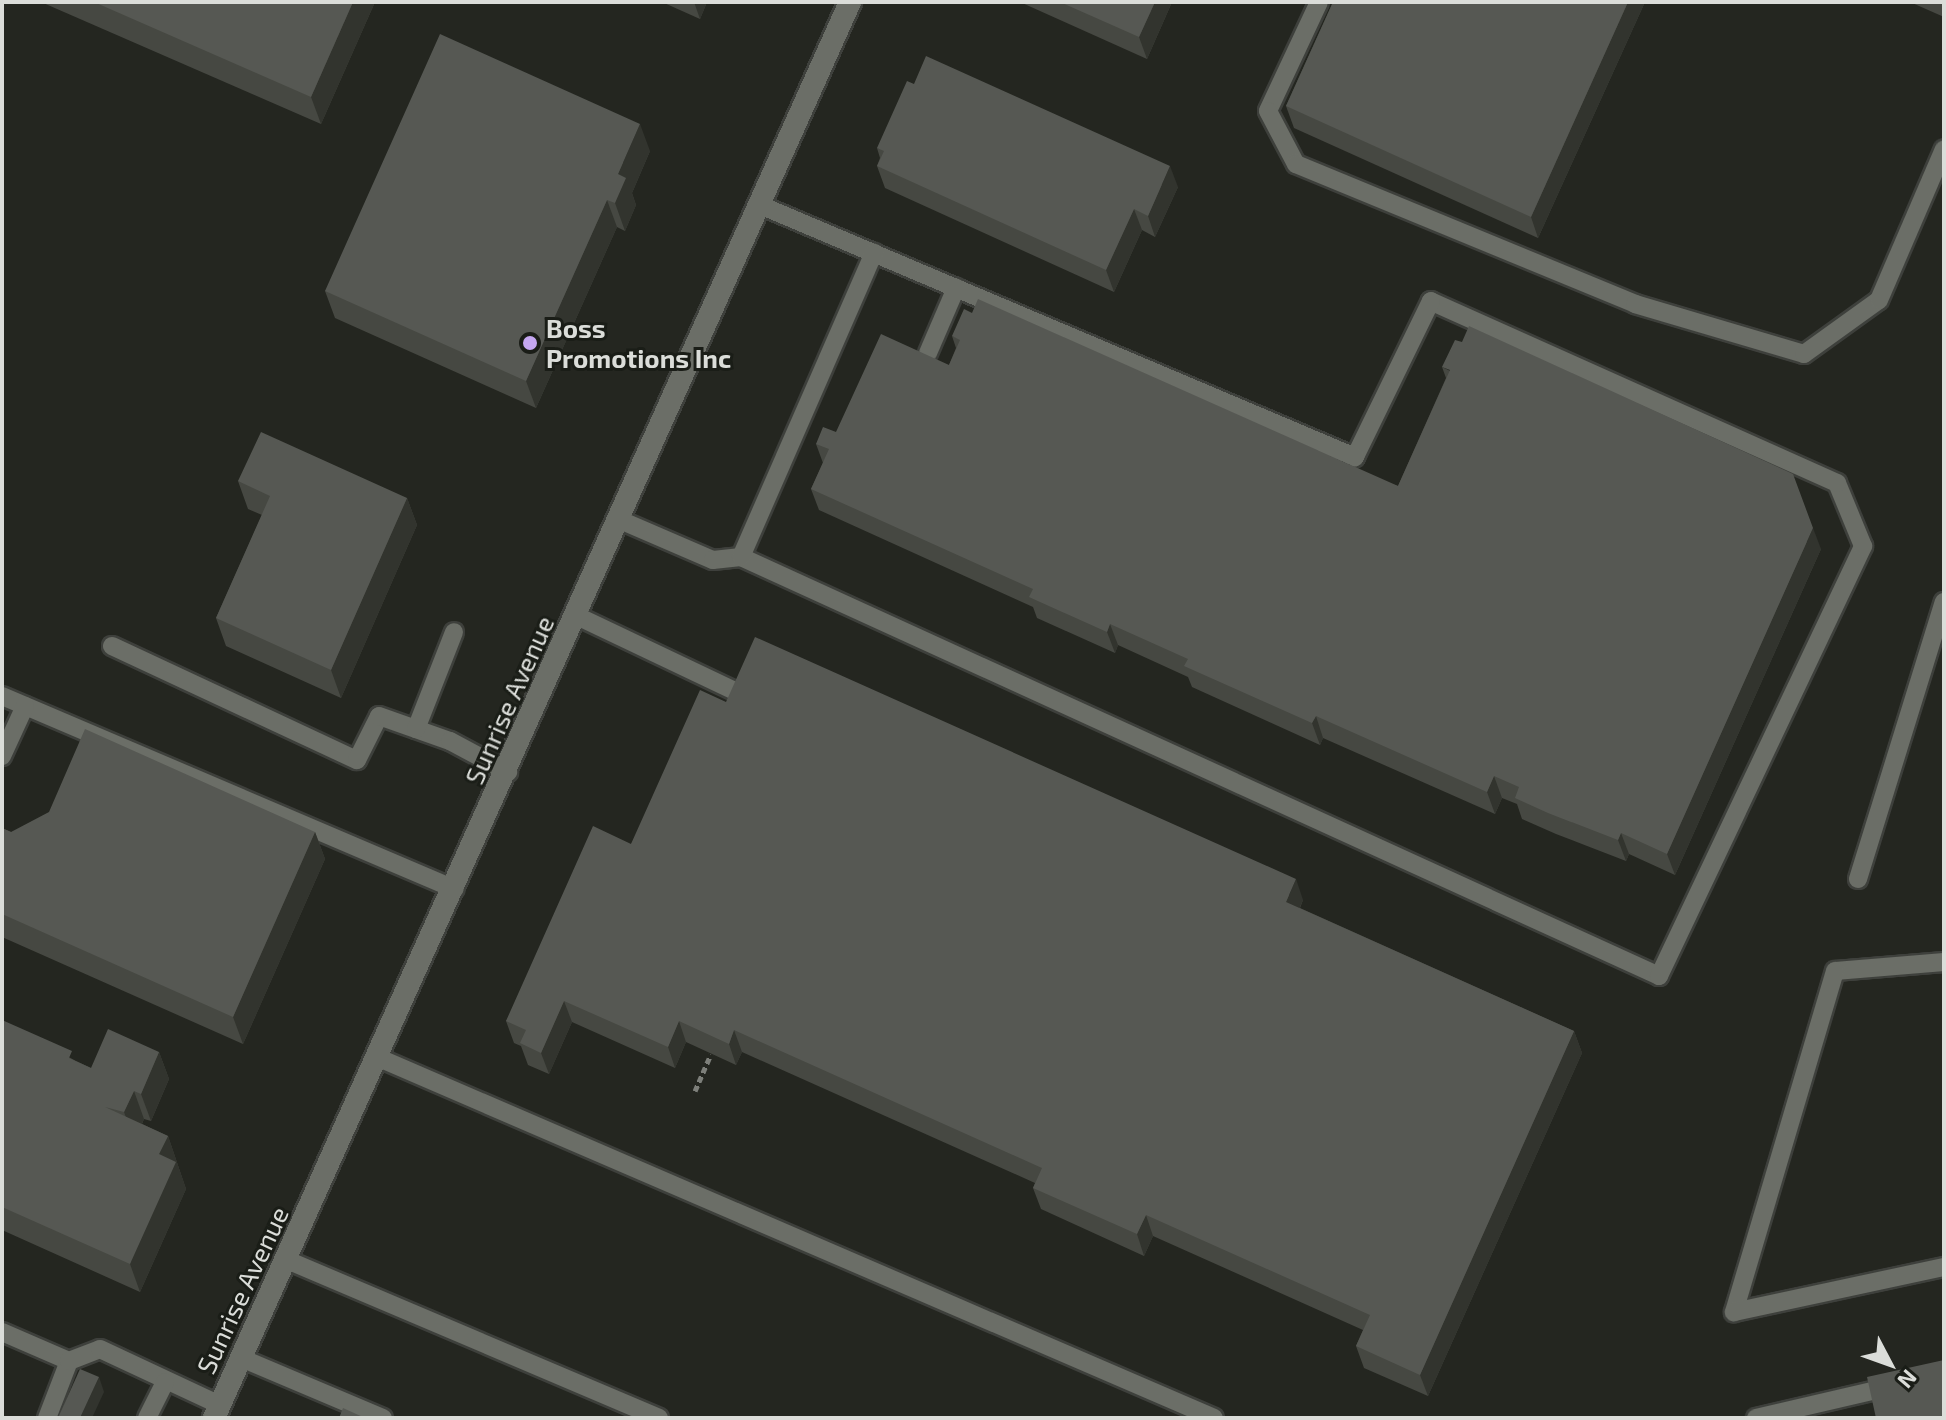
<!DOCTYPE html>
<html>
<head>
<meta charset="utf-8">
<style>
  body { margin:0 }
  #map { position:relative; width:1946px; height:1420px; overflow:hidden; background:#242620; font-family:"Exo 2",sans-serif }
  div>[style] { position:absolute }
  .path>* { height:5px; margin-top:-2.5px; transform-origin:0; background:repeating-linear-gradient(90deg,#7d7f7a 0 6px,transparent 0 10px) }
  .roads { filter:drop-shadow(2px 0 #3e403c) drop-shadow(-2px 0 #3e403c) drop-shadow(0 2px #3e403c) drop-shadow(0 -2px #3e403c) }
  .service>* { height:18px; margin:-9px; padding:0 9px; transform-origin:9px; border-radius:9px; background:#6b6e67 }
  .minor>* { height:22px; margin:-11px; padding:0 11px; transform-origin:11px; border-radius:11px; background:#6b6e67 }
  .wall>* { inset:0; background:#464842 }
  .shaded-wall>* { inset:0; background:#32342e }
  .building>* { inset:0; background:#565853 }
  .dots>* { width:22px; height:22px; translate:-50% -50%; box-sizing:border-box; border:4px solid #1a1d17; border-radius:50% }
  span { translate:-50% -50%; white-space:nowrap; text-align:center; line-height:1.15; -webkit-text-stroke:6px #1a1d17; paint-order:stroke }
  .poi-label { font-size:26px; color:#dbddd9; font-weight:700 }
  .left { translate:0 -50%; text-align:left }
  .street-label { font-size:26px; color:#dbddd9 }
  .frame { position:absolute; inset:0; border:4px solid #dbddd9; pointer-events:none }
  .north { position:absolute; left:1850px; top:1324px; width:80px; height:80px; -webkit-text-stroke:6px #1a1d17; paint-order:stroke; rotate:131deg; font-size:22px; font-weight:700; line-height:32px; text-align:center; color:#dbddd9 }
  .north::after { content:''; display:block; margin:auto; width:28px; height:36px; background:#dbddd9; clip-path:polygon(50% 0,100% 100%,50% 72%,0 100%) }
</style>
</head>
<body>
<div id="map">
  <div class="path">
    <div style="left:695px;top:1091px;width:40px;rotate:-66.6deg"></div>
  </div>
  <div class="roads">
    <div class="service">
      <div style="left:1319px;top:2px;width:120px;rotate:115.1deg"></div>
      <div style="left:1268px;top:111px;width:60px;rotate:62.2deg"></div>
      <div style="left:1296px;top:164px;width:367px;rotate:22.4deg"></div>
      <div style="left:1635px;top:304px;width:176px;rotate:16.5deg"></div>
      <div style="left:1804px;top:354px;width:92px;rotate:-35.8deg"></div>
      <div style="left:1879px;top:300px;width:164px;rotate:-66.7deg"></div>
      <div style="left:928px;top:353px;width:71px;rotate:-66.7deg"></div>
      <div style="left:620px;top:520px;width:101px;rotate:23.3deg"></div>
      <div style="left:713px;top:560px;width:28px;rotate:-6deg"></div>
      <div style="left:741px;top:557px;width:1009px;rotate:24.53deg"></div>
      <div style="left:1659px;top:976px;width:476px;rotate:-64.6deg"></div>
      <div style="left:1863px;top:546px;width:68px;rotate:-112.4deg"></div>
      <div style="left:1837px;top:483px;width:445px;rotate:-155.9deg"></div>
      <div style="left:1431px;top:301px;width:174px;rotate:116deg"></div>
      <div style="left:1355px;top:457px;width:646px;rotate:-157.05deg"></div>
      <div style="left:741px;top:557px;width:332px;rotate:-66.4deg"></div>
      <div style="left:577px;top:616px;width:177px;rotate:25.4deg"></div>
      <div style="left:112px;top:646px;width:270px;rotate:25deg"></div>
      <div style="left:357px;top:760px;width:49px;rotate:-63.4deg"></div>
      <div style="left:379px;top:716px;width:75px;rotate:19.4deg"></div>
      <div style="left:450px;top:741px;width:66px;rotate:28.1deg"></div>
      <div style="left:2px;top:696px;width:492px;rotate:23.1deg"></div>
      <div style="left:416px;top:729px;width:104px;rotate:-68.6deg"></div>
      <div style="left:2px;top:756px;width:55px;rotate:-65.3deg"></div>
      <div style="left:1858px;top:879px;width:290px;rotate:-72.8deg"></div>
      <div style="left:1944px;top:962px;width:109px;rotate:175.3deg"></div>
      <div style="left:1835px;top:971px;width:356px;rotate:106.5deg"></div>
      <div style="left:1734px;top:1312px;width:215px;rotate:-12.1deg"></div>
      <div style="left:379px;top:1058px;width:909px;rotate:23.32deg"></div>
      <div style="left:287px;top:1260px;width:404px;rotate:23deg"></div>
      <div style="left:2px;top:1332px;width:73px;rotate:23.4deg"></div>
      <div style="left:69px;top:1361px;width:61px;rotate:111.1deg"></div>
      <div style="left:241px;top:1358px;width:154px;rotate:22.9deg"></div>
      <div style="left:69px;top:1361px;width:33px;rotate:-21deg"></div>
      <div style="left:100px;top:1349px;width:132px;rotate:25deg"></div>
      <div style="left:147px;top:1418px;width:40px;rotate:-63.4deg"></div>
      <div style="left:1756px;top:1418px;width:141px;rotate:-13.1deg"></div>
    </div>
    <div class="minor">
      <div style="left:214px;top:1418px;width:1552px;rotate:-65.81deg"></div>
    </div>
  </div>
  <div class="wall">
    <div style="clip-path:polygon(41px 2px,375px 2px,321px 124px)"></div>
    <div style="clip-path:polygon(662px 2px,707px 2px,700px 19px)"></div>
    <div style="clip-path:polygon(1020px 2px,1172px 2px,1147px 59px)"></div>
    <div style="clip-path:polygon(1333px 2px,1645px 2px,1538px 238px,1294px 128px,1286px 106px)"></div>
    <div style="clip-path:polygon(1910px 2px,1944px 2px,1944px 17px)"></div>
    <div style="clip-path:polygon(877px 148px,1178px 187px,1155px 237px,1142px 230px,1114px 292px,885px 188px,877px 166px,880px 158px)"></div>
    <div style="clip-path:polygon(650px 151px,632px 193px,636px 205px,625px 231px,617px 227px,536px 408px,335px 318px,325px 291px)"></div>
    <div style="clip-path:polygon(952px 336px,1398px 486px,1446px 378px,1442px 367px,1821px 549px,1675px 875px,1629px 854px,1626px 861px,1556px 834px,1522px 819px,1517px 804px,1502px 798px,1495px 814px,1323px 738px,1320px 745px,1192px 687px,1188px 677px,1118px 645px,1115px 653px,1037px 618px,1033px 607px,819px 510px,811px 489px,823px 463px,816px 444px,949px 365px,956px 348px)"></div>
    <div style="clip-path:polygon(238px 481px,407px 498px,417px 525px,341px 698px,226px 646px,216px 618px,262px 515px,248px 509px)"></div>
    <div style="clip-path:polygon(726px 702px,1303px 900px,1300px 908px,1574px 1031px,1582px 1053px,1428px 1396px,1364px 1368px,1356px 1346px,1363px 1330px,1153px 1236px,1144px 1256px,1041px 1209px,1033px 1188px,1035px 1183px,742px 1052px,736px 1065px,686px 1042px,675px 1068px,572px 1022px,549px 1074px,528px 1065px,521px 1046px,514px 1043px,506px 1021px,631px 844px)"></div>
    <div style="clip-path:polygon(2px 828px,11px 832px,315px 832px,325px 859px,243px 1044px,2px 937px)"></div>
    <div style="clip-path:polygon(2px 1020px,76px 1061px,91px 1068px,159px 1052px,169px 1079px,151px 1121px,144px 1119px,142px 1124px,168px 1136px,186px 1189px,140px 1292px,2px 1230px)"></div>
  </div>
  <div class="shaded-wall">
    <div style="clip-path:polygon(353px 2px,375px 2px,321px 124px,311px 97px)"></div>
    <div style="clip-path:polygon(694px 2px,707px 2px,700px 19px)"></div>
    <div style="clip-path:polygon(1155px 2px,1172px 2px,1147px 59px,1139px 37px)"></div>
    <div style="clip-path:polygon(1628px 2px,1645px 2px,1538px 238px,1531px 217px)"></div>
    <div style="clip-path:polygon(640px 124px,650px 151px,632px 193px,636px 205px,625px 231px,615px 203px,618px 174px)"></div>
    <div style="clip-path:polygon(1170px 166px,1178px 187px,1155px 237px,1148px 216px)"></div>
    <div style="clip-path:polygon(607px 200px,617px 227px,536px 408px,526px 381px)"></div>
    <div style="clip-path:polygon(1134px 209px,1142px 230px,1114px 292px,1106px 270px)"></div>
    <div style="clip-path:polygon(407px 498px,417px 525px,341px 698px,331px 670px)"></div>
    <div style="clip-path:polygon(1813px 528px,1821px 549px,1675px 875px,1667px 854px)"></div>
    <div style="clip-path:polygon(1110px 624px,1118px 645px,1115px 653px,1107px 632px)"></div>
    <div style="clip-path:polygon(1316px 716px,1323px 738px,1320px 745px,1312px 723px)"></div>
    <div style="clip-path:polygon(1494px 776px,1502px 798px,1495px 814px,1487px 792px)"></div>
    <div style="clip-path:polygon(315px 832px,325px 859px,243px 1044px,233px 1017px)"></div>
    <div style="clip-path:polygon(1621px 833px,1629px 854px,1626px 861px,1618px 840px)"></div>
    <div style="clip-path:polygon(1296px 879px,1303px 900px,1293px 923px,1286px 902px)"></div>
    <div style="clip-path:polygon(564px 1001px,572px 1022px,549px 1074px,541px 1053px)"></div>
    <div style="clip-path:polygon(679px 1021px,686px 1042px,675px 1068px,668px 1047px)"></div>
    <div style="clip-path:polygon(734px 1030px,742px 1052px,736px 1065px,729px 1044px)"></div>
    <div style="clip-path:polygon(1574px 1031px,1582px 1053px,1428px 1396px,1420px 1375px)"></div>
    <div style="clip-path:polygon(159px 1052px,169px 1079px,151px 1121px,141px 1094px)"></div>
    <div style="clip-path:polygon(134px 1091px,144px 1119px,134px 1140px,124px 1112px)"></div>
    <div style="clip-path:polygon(168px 1136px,186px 1189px,140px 1292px,130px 1264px,159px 1154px)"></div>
    <div style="clip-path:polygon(1146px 1215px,1153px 1236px,1144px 1256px,1137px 1234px)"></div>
    <div style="clip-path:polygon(99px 1377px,104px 1392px,92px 1418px,80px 1418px)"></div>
  </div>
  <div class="building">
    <div style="clip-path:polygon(94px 2px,353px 2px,311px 97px)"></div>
    <div style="clip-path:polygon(1060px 2px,1155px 2px,1139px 37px)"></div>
    <div style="clip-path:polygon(1333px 2px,1628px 2px,1531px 217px,1286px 106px)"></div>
    <div style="clip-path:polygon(440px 34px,640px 124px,618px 174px,626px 178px,615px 203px,607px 200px,526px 381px,325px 291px)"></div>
    <div style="clip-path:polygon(926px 56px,1170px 166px,1148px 216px,1134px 209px,1106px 270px,877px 166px,884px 151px,877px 148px,907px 81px,914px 84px)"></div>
    <div style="clip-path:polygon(978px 299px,1398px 486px,1450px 370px,1442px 367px,1455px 340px,1462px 342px,1469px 326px,1793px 474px,1813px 528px,1667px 854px,1621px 833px,1618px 840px,1548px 813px,1515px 798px,1519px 787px,1494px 776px,1487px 792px,1316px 716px,1312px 723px,1184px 666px,1188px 659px,1110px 624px,1107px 632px,1029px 597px,1033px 589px,811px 489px,829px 449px,816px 444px,823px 427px,836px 432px,881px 334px,949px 365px,960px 340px,952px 336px,964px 309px,972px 313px)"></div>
    <div style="clip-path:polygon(261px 432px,407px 498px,331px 670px,216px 618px,270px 496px,238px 481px)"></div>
    <div style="clip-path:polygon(755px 637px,1296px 879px,1286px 902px,1574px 1031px,1420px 1375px,1356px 1346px,1370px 1315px,1146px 1215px,1137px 1234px,1033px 1188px,1042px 1168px,734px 1030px,729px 1044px,679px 1021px,668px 1047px,564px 1001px,541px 1053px,520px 1043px,526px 1030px,506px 1021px,593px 826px,631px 844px,700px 690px,726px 702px)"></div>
    <div style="clip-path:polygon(85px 729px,315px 832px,233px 1017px,2px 914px,2px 828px,11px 832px,49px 812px)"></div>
    <div style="clip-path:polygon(2px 1020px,72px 1051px,69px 1058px,91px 1068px,108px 1029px,159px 1052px,141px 1094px,134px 1091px,124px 1112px,105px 1107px,168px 1136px,159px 1154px,176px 1162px,130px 1264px,2px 1207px)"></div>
    <div style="clip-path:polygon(1944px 1360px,1944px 1418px,1876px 1418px,1867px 1377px)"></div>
    <div style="clip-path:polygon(80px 1369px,99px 1377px,80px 1418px,58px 1418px)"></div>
    <div style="clip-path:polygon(343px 1408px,365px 1418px,339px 1418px)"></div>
  </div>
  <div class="dots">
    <div style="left:530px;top:343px;background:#c5a7f1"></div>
  </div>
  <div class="poi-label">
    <span class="left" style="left:546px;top:343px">Boss<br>Promotions Inc</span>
  </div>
  <div class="street-label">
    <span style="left:509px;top:700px;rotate:-66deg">Sunrise Avenue</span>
    <span style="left:242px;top:1290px;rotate:-65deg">Sunrise Avenue</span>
  </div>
  <div class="frame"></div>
  <div class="north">N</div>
</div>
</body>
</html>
